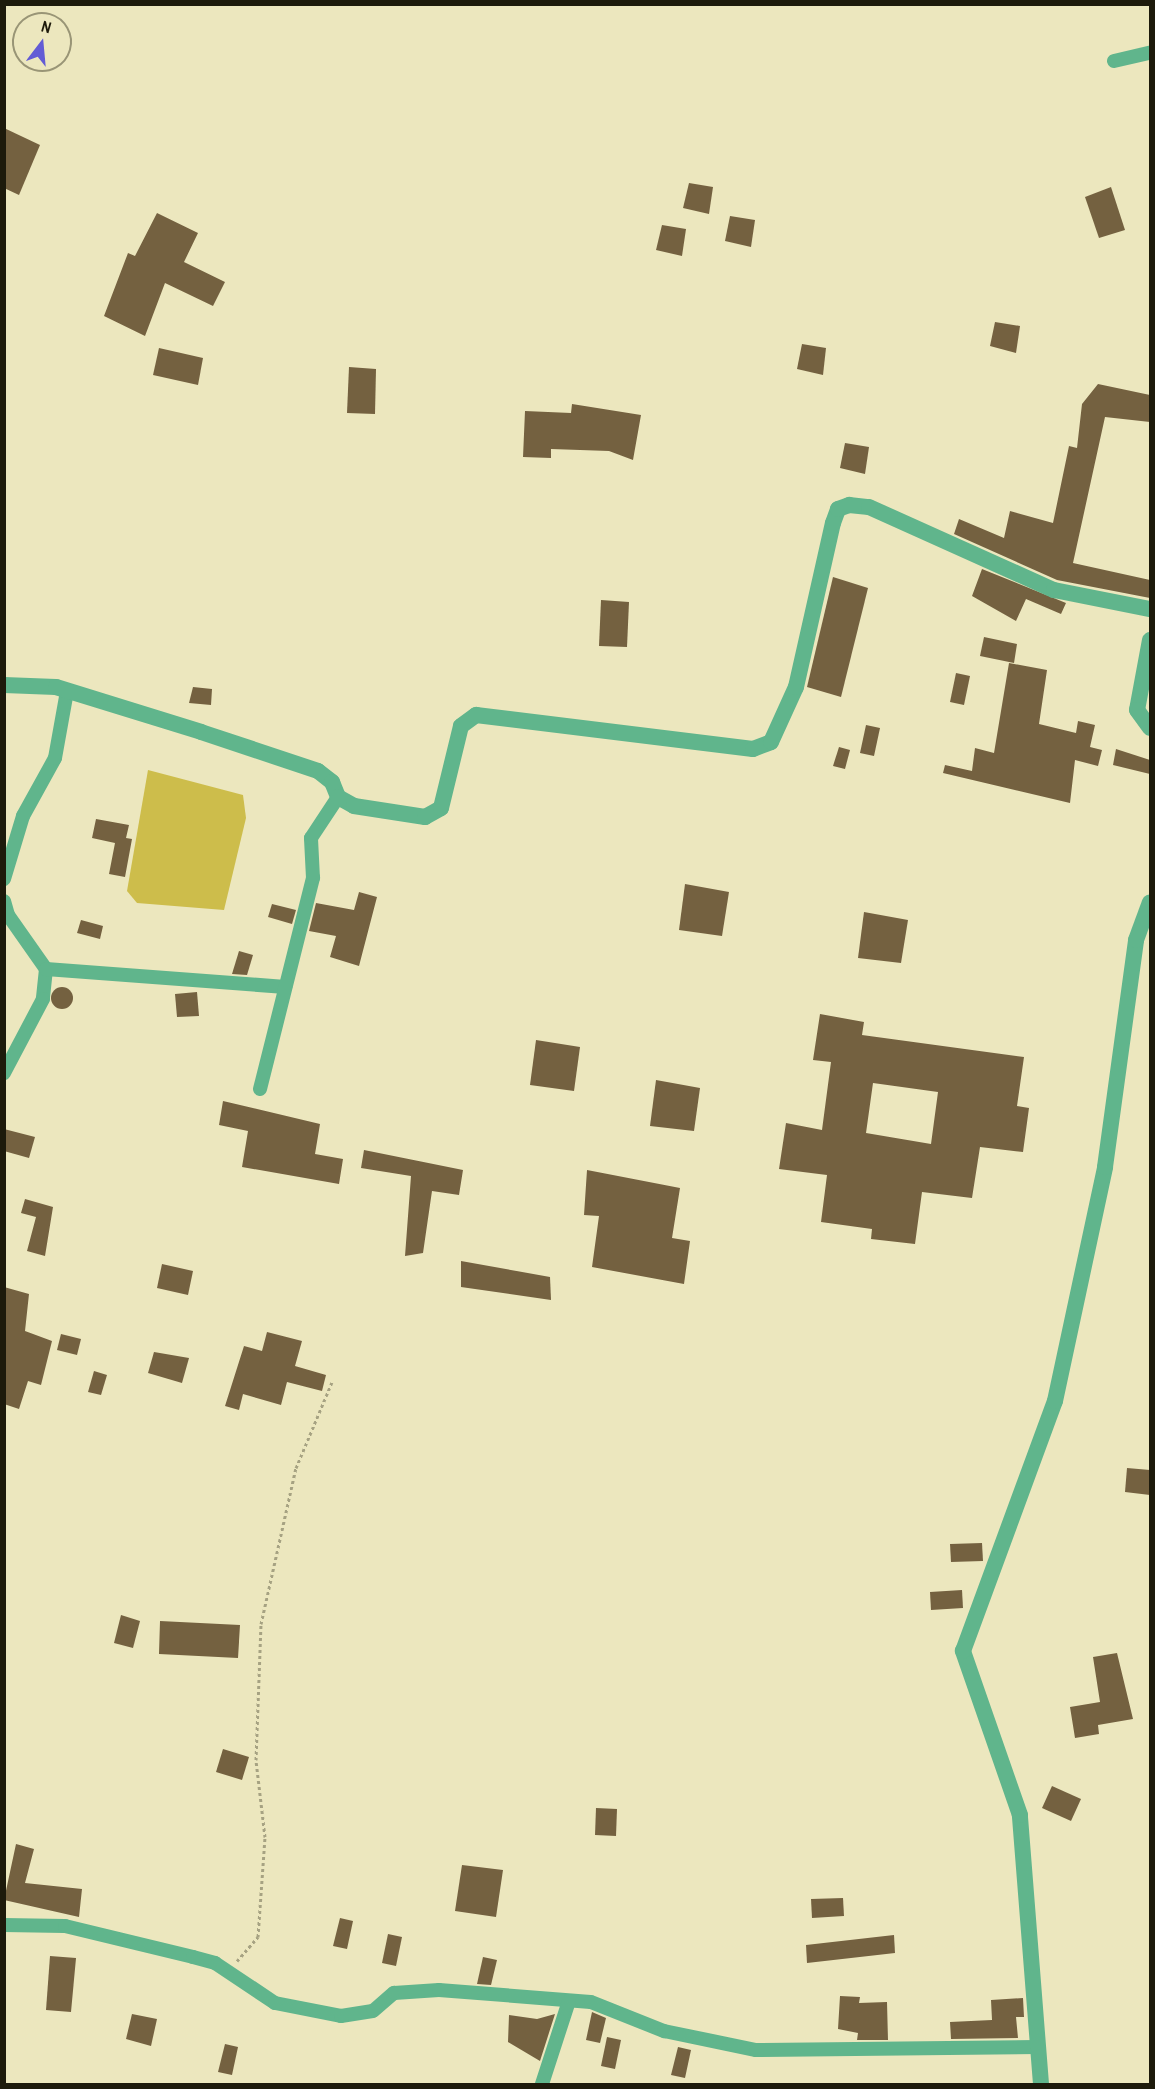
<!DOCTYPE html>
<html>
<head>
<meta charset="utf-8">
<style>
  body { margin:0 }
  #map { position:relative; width:1155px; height:2089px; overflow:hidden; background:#ece7be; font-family:"Archivo Narrow",sans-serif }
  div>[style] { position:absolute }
  .water>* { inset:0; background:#cdbd4b }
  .building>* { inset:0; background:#746140 }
  .round { border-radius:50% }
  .path>* { height:3px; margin-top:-1.5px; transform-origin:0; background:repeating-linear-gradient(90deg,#a6a282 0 3px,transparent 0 6px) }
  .minor>* { height:14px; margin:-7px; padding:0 7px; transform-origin:7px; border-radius:7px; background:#60b58c }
  .tertiary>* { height:16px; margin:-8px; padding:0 8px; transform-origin:8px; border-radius:8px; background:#60b58c }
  span { translate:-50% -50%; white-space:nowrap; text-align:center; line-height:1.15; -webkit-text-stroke:6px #ece7be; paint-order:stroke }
  .frame { position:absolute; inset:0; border:6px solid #1d1a0b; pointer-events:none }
  .north { position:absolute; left:12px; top:12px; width:60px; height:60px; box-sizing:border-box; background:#ece7be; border:2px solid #999576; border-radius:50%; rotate:16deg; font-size:16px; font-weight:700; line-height:24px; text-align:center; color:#1d1a0b }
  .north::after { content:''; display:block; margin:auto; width:21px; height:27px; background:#635cd5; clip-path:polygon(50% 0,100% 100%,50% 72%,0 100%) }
</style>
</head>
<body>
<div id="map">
  <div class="water">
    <div style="clip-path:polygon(148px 770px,243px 795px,246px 818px,224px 910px,137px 903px,127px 891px)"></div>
  </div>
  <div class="building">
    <div style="clip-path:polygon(4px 128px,40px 145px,19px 195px,4px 188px)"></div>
    <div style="clip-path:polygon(689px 183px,713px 187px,709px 214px,683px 208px)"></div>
    <div style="clip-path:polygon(1111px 187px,1125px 230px,1099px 238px,1085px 197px)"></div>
    <div style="clip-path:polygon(157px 213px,198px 233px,184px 262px,225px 282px,213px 306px,165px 283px,145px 336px,104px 316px,128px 253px,135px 256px)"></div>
    <div style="clip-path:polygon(730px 216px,755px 220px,751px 247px,725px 241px)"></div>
    <div style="clip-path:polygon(662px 225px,686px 229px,682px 256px,656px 250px)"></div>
    <div style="clip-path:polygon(995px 322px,1020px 326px,1016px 353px,990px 346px)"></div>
    <div style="clip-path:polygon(802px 344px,826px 348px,823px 375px,797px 369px)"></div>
    <div style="clip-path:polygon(159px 348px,203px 358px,198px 385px,153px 375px)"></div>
    <div style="clip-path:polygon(349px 367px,376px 369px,375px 414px,347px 413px)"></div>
    <div style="clip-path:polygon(1098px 384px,1150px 395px,1150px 422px,1105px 417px,1073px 563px,1150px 580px,1150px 598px,1057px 580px,954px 534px,959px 519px,1004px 538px,1010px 511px,1053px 523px,1069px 446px,1077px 448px,1082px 404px)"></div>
    <div style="clip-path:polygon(572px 404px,641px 415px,633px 460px,609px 451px,551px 449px,551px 458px,523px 457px,525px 411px,571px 413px)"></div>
    <div style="clip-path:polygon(845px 443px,869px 447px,865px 474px,840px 468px)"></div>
    <div style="clip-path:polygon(982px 569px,1066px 603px,1061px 614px,1026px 599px,1016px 621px,972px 596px)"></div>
    <div style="clip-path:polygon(833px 577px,868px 588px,841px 697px,807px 687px)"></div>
    <div style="clip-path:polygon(601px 600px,629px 602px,627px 647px,599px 646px)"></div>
    <div style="clip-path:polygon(984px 637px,1017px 644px,1014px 663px,980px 656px)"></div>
    <div style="clip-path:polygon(1009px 663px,1047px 670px,1039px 724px,1076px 733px,1078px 721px,1095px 725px,1090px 747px,1102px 750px,1098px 766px,1075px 760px,1070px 803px,943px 773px,945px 765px,972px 771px,975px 748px,994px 753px)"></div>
    <div style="clip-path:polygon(956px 673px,970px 676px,964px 705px,950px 702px)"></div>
    <div style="clip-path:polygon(193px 687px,212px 689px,211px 705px,189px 703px)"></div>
    <div style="clip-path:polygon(866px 725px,880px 728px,874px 756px,860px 753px)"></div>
    <div style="clip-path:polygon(839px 747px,850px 750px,845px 769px,833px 766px)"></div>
    <div style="clip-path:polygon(1116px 749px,1150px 760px,1150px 774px,1113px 765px)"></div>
    <div style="clip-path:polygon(96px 819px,129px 825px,126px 838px,132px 839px,125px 877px,109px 874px,115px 843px,92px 838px)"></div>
    <div style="clip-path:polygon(685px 884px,729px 892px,722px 936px,679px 930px)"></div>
    <div style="clip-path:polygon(359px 892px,377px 897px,359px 966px,330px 957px,336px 936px,309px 931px,316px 903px,354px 910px)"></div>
    <div style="clip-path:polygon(272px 904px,296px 910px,292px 924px,268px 917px)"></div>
    <div style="clip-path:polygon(864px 912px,908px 920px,901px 963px,858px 958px)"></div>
    <div style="clip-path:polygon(81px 920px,103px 926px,100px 939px,77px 933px)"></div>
    <div style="clip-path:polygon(239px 951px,253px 955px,247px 975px,232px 974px)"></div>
    <div class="round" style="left:51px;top:987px;width:22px;height:22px"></div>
    <div style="clip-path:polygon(197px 992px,199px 1016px,177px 1017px,175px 994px)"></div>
    <div style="clip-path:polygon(evenodd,820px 1014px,864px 1022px,862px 1035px,1024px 1057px,1017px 1106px,1029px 1108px,1023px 1152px,980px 1147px,972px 1198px,922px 1192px,915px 1244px,871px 1239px,872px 1229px,821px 1222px,827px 1175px,779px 1169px,786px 1123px,822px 1130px,831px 1062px,813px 1060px,820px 1014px,873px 1083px,938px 1092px,931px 1144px,866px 1133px,873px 1083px)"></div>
    <div style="clip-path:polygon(536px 1040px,580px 1047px,574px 1091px,530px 1085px)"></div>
    <div style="clip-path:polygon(656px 1080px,700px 1088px,694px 1131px,650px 1126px)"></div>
    <div style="clip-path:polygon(223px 1101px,320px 1124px,315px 1154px,343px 1159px,339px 1184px,242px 1167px,248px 1131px,219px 1125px)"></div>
    <div style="clip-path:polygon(4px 1129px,35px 1137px,29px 1158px,4px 1151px)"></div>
    <div style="clip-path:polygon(364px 1150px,463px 1170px,459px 1195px,432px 1191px,423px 1253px,405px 1256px,411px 1176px,361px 1168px)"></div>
    <div style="clip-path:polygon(587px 1170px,680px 1188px,672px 1238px,690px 1241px,684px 1284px,592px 1267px,599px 1216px,584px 1215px)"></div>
    <div style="clip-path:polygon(25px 1199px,53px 1207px,45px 1256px,27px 1251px,36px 1217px,21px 1213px)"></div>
    <div style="clip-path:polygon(461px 1261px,550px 1277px,551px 1300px,461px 1287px)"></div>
    <div style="clip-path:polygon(162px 1264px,193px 1271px,188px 1295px,157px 1288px)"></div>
    <div style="clip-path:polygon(4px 1287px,29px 1294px,25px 1331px,52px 1341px,41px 1385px,28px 1381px,19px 1409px,4px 1404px)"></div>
    <div style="clip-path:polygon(267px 1332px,302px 1341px,295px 1366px,326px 1375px,322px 1391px,287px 1382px,281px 1405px,243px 1394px,239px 1410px,225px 1406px,244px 1346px,262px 1351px)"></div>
    <div style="clip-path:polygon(61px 1334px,81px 1339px,77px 1355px,57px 1350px)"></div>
    <div style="clip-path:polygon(154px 1352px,189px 1358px,182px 1383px,148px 1373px)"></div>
    <div style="clip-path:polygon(94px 1371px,107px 1375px,101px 1395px,88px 1392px)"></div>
    <div style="clip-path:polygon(1127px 1468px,1150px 1470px,1150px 1495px,1125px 1492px)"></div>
    <div style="clip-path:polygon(982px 1543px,983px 1561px,951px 1562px,950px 1544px)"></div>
    <div style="clip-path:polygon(962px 1590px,963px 1608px,931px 1610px,930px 1592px)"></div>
    <div style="clip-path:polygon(121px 1615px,140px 1621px,133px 1648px,114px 1643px)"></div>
    <div style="clip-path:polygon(160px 1621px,240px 1625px,238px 1658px,159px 1654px)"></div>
    <div style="clip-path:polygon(1117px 1653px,1133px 1719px,1098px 1725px,1099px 1734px,1075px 1738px,1070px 1707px,1100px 1702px,1093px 1657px)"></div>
    <div style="clip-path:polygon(223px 1749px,249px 1757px,242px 1780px,216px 1772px)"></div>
    <div style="clip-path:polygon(1052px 1786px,1081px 1799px,1071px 1821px,1042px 1808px)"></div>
    <div style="clip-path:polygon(596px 1808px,617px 1809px,616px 1836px,595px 1835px)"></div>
    <div style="clip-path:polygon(16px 1844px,34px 1849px,25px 1883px,82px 1889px,79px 1917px,4px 1900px)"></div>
    <div style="clip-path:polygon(462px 1865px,503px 1870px,496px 1917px,455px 1911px)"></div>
    <div style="clip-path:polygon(843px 1898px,844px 1916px,812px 1918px,811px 1899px)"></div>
    <div style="clip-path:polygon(340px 1918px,353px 1921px,347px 1949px,333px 1946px)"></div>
    <div style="clip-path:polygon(388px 1934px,402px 1937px,396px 1966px,382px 1963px)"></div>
    <div style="clip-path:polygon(894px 1935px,895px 1953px,807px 1963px,806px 1945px)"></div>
    <div style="clip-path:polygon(50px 1956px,76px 1958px,71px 2012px,46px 2010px)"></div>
    <div style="clip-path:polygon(483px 1957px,497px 1960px,491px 1985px,477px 1984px)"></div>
    <div style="clip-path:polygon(840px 1996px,860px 1997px,859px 2003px,887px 2002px,888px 2040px,857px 2040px,858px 2033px,838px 2029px)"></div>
    <div style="clip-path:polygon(1023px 1998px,1024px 2017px,1016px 2017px,1018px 2038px,951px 2039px,950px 2022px,992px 2020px,991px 2000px)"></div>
    <div style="clip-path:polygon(592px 2012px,606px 2018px,600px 2043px,586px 2040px)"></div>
    <div style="clip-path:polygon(132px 2014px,157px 2019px,151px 2046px,126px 2039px)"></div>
    <div style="clip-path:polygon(555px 2014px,540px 2061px,508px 2042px,509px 2015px,537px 2019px)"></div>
    <div style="clip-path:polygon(607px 2037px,621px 2040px,615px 2069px,601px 2066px)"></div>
    <div style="clip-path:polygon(225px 2044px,238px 2047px,232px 2075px,218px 2072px)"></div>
    <div style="clip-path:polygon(678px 2047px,691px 2050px,685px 2078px,671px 2075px)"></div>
  </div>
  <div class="path">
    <div style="left:237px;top:1961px;width:32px;rotate:-49deg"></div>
    <div style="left:258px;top:1937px;width:100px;rotate:-86deg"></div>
    <div style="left:265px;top:1837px;width:78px;rotate:-96.7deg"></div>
    <div style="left:256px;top:1760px;width:136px;rotate:-87.9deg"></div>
    <div style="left:261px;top:1624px;width:160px;rotate:-77.4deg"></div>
    <div style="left:296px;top:1468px;width:93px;rotate:-67.3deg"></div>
  </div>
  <div class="minor">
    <div style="left:1114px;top:61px;width:37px;rotate:-13deg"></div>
    <div style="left:4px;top:879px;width:66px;rotate:-73.2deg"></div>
    <div style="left:23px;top:816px;width:66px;rotate:-61.1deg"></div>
    <div style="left:55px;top:758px;width:68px;rotate:-79.8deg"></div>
    <div style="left:4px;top:901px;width:15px;rotate:74deg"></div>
    <div style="left:8px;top:915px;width:66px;rotate:54.9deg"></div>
    <div style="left:46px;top:969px;width:30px;rotate:96deg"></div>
    <div style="left:43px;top:999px;width:84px;rotate:117.8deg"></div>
    <div style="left:46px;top:969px;width:240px;rotate:4.3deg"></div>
    <div style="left:260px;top:1089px;width:218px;rotate:-75.9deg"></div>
    <div style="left:313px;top:878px;width:40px;rotate:-92.9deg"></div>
    <div style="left:311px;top:838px;width:49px;rotate:-56.6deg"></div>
    <div style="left:4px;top:1925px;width:61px;rotate:0.9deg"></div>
    <div style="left:65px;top:1926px;width:132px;rotate:13.6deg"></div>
    <div style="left:193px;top:1957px;width:23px;rotate:15deg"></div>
    <div style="left:215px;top:1963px;width:72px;rotate:33.7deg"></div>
    <div style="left:275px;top:2003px;width:67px;rotate:11.1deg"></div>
    <div style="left:341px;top:2016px;width:32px;rotate:-9deg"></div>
    <div style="left:373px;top:2011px;width:28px;rotate:-41deg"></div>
    <div style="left:394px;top:1993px;width:45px;rotate:-3.8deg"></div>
    <div style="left:439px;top:1990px;width:152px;rotate:4.5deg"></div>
    <div style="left:591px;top:2002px;width:79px;rotate:21.7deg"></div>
    <div style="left:664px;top:2031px;width:94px;rotate:11.7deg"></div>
    <div style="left:756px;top:2050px;width:281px;rotate:-0.6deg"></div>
    <div style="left:542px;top:2084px;width:87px;rotate:-72deg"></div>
  </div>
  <div class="tertiary">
    <div style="left:1150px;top:640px;width:71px;rotate:100.5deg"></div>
    <div style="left:1137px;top:710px;width:22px;rotate:54deg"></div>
    <div style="left:4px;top:685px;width:52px;rotate:2.2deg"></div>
    <div style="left:56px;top:687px;width:152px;rotate:17.2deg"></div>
    <div style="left:201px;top:732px;width:123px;rotate:18.4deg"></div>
    <div style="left:318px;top:771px;width:18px;rotate:38deg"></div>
    <div style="left:332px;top:782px;width:16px;rotate:68deg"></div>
    <div style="left:338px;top:797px;width:18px;rotate:29deg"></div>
    <div style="left:354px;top:806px;width:72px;rotate:8.8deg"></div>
    <div style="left:425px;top:817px;width:18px;rotate:-29deg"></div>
    <div style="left:441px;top:808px;width:84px;rotate:-76.3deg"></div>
    <div style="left:461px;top:726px;width:19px;rotate:-36deg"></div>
    <div style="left:476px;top:715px;width:279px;rotate:7deg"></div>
    <div style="left:753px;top:749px;width:19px;rotate:-21deg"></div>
    <div style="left:771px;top:742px;width:60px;rotate:-65.6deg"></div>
    <div style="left:796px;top:687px;width:168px;rotate:-77.3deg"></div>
    <div style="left:833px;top:523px;width:15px;rotate:-70deg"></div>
    <div style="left:838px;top:509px;width:12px;rotate:-20deg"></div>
    <div style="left:849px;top:505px;width:20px;rotate:6deg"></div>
    <div style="left:869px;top:507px;width:203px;rotate:24.2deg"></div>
    <div style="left:1054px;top:590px;width:98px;rotate:11.2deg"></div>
    <div style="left:1041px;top:2084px;width:270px;rotate:-94.5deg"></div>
    <div style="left:1020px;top:1815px;width:174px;rotate:-109.2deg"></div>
    <div style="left:963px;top:1651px;width:266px;rotate:-69.8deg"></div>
    <div style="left:1055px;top:1401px;width:239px;rotate:-77.9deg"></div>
    <div style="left:1105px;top:1167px;width:229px;rotate:-82.2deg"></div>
    <div style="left:1136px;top:940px;width:40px;rotate:-69.8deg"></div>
  </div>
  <div class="frame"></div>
  <div class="north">N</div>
</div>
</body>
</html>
